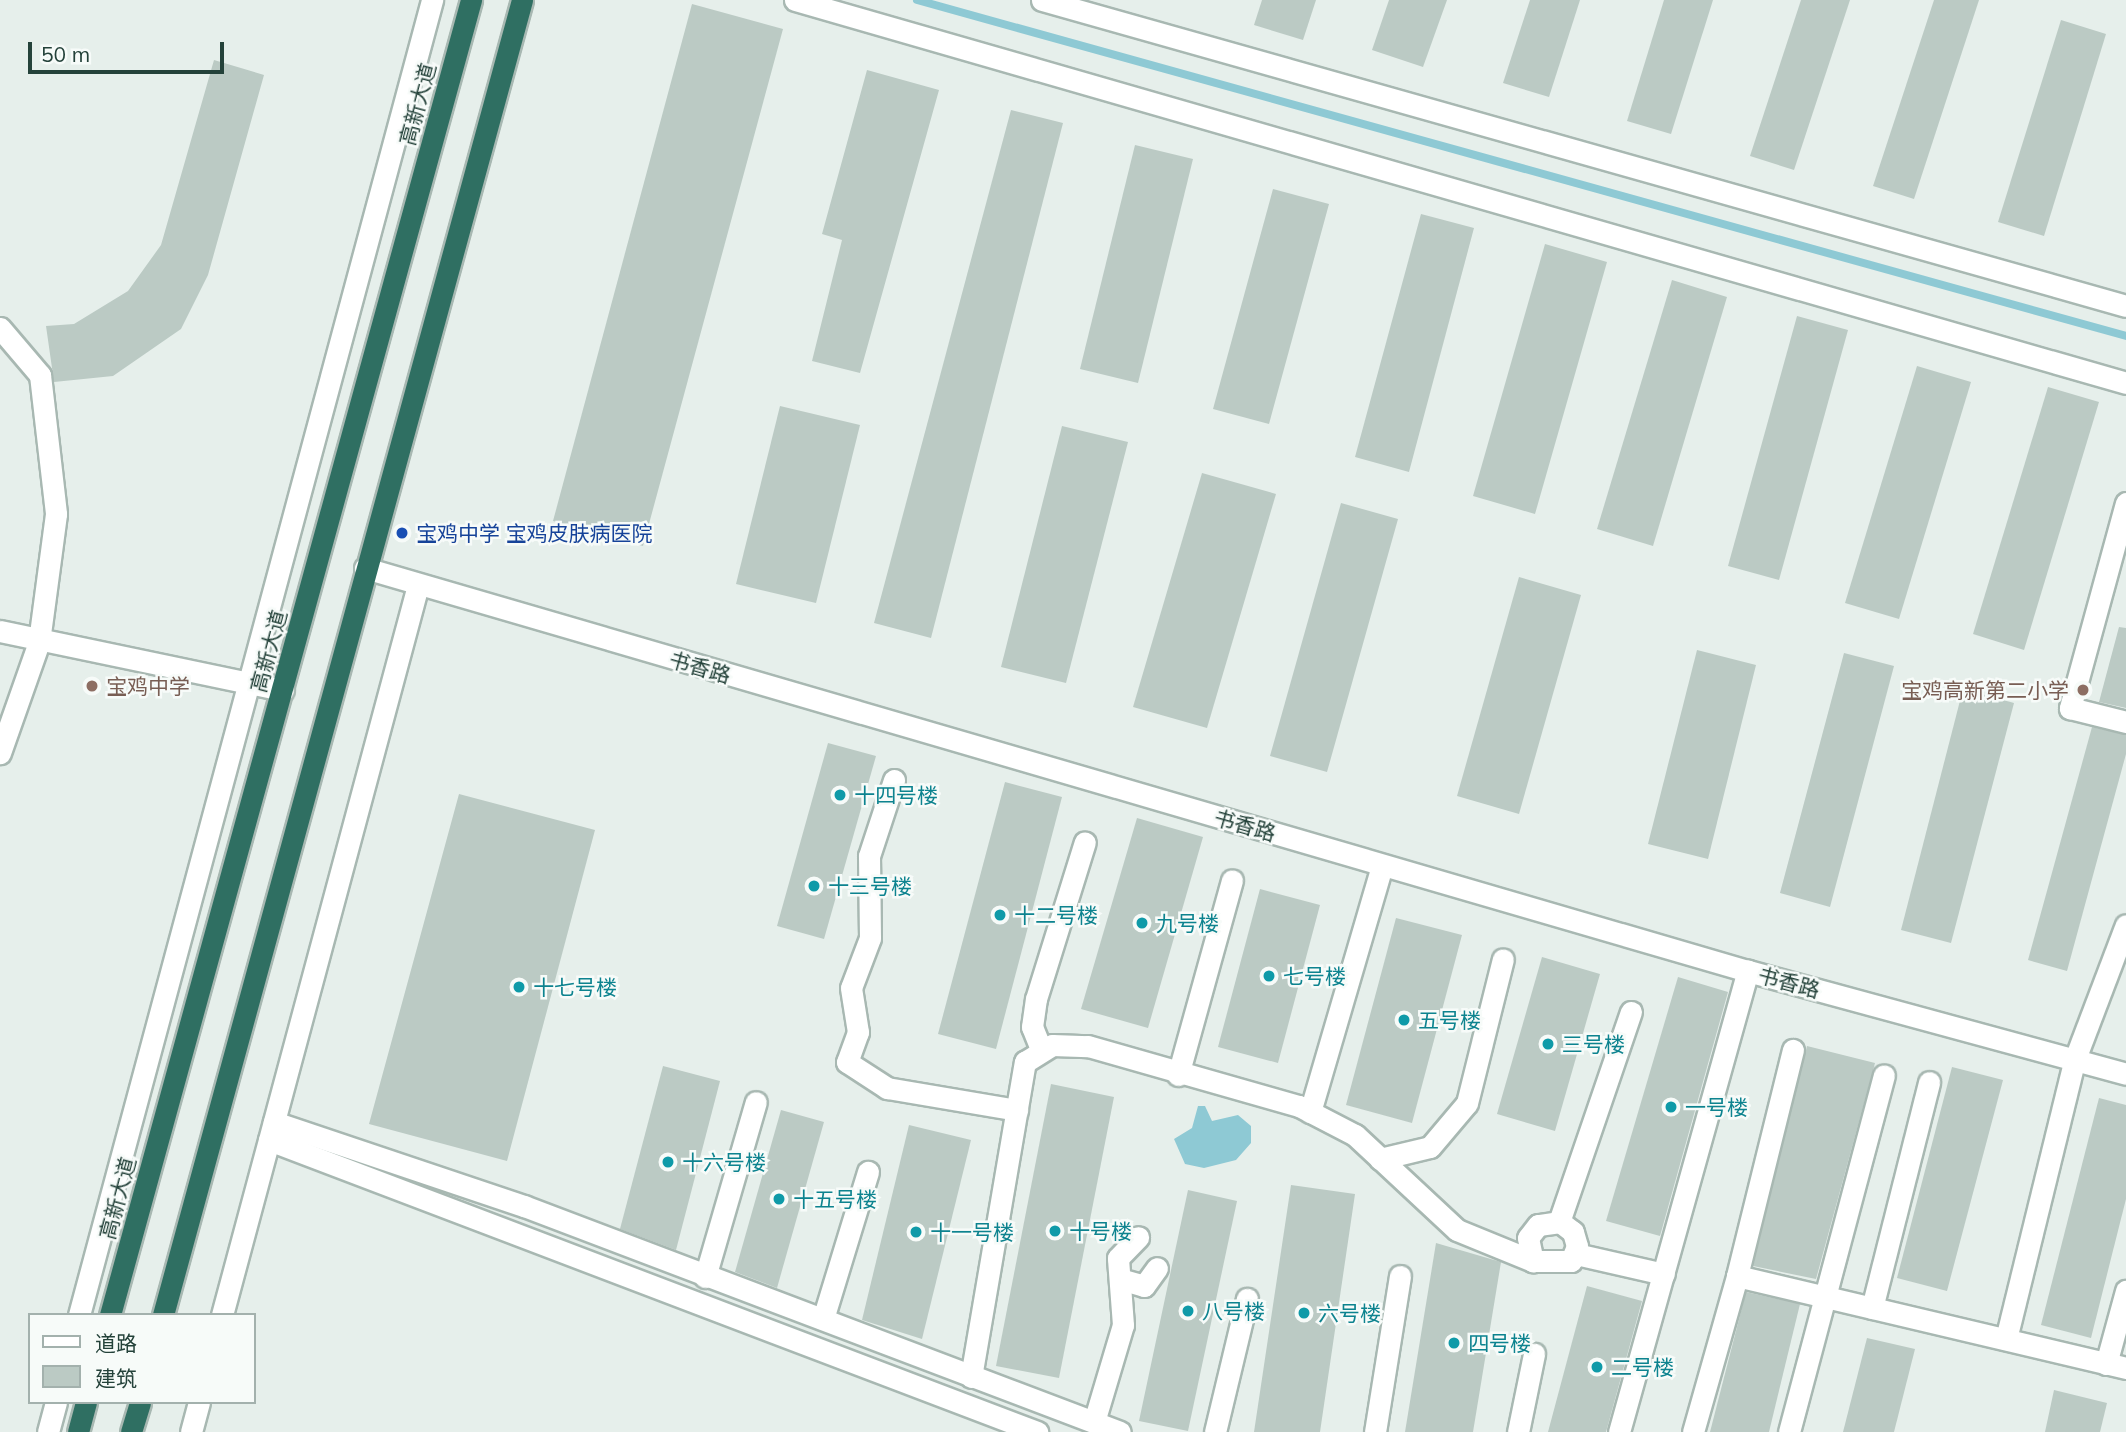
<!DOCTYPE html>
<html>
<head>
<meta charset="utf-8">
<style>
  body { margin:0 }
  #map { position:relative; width:2126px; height:1432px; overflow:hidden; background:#e6efeb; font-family:Mulish,"Noto Sans SC",sans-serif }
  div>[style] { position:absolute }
  .water>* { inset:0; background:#8ec9d4 }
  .stream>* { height:8px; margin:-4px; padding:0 4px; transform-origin:4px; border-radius:4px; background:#8ec9d4 }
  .building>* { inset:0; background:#bbcac4 }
  .roads { filter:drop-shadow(2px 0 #a8b8b2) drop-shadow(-2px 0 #a8b8b2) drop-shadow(0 2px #a8b8b2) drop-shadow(0 -2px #a8b8b2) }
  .minor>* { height:21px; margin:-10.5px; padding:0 10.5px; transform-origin:10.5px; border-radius:10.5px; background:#fff }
  .highway>* { height:21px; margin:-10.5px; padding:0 10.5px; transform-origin:10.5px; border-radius:10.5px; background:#2f6f62 }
  .dots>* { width:19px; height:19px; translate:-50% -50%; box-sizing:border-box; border:4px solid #f7fbf9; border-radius:50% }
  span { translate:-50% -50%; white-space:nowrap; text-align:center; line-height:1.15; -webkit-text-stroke:5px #f7fbf9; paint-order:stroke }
  .street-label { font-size:21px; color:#24423a }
  .transit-label { font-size:21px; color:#164399 }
  .left { translate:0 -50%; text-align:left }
  .education-label { font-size:21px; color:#785e54 }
  .right { translate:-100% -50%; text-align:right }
  .culture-label { font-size:21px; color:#0d838f }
  .legend { position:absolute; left:28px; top:1313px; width:228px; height:91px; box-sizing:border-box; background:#f7fbf9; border:2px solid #a3b1ad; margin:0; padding:9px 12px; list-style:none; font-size:21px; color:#24423a }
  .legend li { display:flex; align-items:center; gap:14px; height:35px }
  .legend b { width:35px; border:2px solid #a3b1ad }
  .scale { position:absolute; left:28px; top:42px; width:196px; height:32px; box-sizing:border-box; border:4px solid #24423a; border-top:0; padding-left:9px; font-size:21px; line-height:24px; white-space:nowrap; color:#24423a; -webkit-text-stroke:5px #f7fbf9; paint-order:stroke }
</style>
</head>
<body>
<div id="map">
  <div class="water">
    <div style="clip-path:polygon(1198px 1106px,1205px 1106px,1212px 1121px,1238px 1115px,1251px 1126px,1251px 1143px,1236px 1160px,1204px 1168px,1185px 1164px,1174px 1139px,1192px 1128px)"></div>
  </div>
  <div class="stream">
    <div style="left:917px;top:0;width:1255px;rotate:15.53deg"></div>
  </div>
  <div class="building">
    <div style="clip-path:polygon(1262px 0,1316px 0,1303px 40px,1254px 25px)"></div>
    <div style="clip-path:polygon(1389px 0,1447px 0,1423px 67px,1372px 50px)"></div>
    <div style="clip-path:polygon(1530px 0,1580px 0,1549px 97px,1503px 83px)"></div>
    <div style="clip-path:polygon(1664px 0,1713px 0,1671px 134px,1627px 121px)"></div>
    <div style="clip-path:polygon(1801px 0,1850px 0,1794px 170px,1750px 156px)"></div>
    <div style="clip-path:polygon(1934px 0,1979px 0,1914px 199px,1873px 186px)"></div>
    <div style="clip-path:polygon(692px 4px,783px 29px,643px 546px,553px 521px)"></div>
    <div style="clip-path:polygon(2061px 20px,2106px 34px,2044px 236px,1998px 222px)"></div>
    <div style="clip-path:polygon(214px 60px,264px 75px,208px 275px,181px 329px,113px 376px,54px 382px,46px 326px,74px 324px,128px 291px,161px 245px)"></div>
    <div style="clip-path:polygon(867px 70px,939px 90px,860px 373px,812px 361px,842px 240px,822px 234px)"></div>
    <div style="clip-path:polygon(1011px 110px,1063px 123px,931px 638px,874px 623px)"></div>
    <div style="clip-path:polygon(1135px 145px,1193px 159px,1138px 383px,1080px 369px)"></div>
    <div style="clip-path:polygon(1273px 189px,1329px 204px,1269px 424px,1213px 409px)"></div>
    <div style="clip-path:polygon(1421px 214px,1474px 228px,1409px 472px,1355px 457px)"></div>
    <div style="clip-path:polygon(1545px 244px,1607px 262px,1535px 514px,1473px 496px)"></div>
    <div style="clip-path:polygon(1672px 280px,1727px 297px,1653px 546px,1597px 529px)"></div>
    <div style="clip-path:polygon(1797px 316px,1848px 330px,1779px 580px,1728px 566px)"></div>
    <div style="clip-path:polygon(1917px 366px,1971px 382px,1899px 619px,1845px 603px)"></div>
    <div style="clip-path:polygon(2048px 387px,2099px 402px,2024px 650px,1973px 634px)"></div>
    <div style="clip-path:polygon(780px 406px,860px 425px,816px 603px,736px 584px)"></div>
    <div style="clip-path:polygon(1062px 426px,1128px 442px,1066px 683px,1001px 667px)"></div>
    <div style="clip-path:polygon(1202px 473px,1276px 494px,1207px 728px,1133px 707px)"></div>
    <div style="clip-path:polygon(1341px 503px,1398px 519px,1327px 772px,1270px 756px)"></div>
    <div style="clip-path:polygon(1519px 577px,1581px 595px,1519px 814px,1457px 796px)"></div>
    <div style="clip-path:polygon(2119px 627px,2126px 628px,2126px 708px,2099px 702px)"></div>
    <div style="clip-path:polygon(1697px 650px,1756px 665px,1708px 859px,1648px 844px)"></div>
    <div style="clip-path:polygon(1844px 653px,1894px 666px,1830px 907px,1780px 893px)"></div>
    <div style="clip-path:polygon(1963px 689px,2014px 703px,1951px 943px,1901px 930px)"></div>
    <div style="clip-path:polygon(2092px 727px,2126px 735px,2126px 754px,2067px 971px,2028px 960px)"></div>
    <div style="clip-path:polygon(828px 743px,876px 756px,824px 939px,777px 926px)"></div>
    <div style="clip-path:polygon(1005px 782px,1062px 797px,996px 1049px,938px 1034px)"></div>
    <div style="clip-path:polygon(459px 794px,595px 830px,507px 1161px,369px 1124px)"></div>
    <div style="clip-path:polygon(1137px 818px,1203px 837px,1148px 1028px,1081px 1009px)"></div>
    <div style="clip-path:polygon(1260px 889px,1320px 905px,1278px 1063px,1218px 1047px)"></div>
    <div style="clip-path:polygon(1396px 918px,1462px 935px,1412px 1123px,1346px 1105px)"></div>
    <div style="clip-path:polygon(1542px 957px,1600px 974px,1555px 1131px,1497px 1114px)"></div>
    <div style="clip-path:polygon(1678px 977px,1728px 992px,1660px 1236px,1606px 1221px)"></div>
    <div style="clip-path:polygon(1807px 1046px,1875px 1063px,1816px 1279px,1753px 1266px)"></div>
    <div style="clip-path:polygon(663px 1066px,720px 1081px,676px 1250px,620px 1229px)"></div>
    <div style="clip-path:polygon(1952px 1067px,2003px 1080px,1947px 1291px,1897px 1278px)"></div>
    <div style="clip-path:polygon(1051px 1084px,1114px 1097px,1059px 1378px,996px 1366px)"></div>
    <div style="clip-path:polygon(2099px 1098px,2126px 1105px,2126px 1199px,2091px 1338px,2041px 1325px)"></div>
    <div style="clip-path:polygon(781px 1110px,824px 1122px,777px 1288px,735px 1272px)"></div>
    <div style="clip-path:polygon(909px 1125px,971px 1140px,922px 1339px,862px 1320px)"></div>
    <div style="clip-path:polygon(1291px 1185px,1355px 1194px,1320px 1432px,1254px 1432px)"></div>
    <div style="clip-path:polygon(1188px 1190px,1237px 1201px,1188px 1431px,1139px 1421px)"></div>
    <div style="clip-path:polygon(1436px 1243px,1501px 1262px,1473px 1432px,1405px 1432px)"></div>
    <div style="clip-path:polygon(1587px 1286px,1642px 1301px,1606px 1432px,1548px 1432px)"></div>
    <div style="clip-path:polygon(1746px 1292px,1800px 1304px,1769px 1432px,1710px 1432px)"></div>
    <div style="clip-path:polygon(1867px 1338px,1915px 1349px,1894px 1432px,1843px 1432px)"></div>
    <div style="clip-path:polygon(2054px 1390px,2107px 1403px,2100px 1432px,2045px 1432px)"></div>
  </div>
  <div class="roads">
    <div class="minor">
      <div style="left:795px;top:0;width:1385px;rotate:16.05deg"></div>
      <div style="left:1042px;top:0;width:1126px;rotate:15.76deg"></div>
      <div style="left:0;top:328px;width:62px;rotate:49.6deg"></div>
      <div style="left:40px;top:375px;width:140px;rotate:83.4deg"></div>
      <div style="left:56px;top:514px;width:129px;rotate:97.6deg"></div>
      <div style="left:39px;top:642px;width:118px;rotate:109.4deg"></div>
      <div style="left:2126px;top:503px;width:213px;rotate:105.3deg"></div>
      <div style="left:2070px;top:708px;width:58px;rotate:14deg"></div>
      <div style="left:365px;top:568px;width:1441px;rotate:16.25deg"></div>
      <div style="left:1748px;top:971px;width:392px;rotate:15.2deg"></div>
      <div style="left:0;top:631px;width:289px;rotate:11.8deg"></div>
      <div style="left:894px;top:780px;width:80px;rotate:108.2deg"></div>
      <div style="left:869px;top:856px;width:82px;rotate:89.3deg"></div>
      <div style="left:870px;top:938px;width:53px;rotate:110.8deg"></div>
      <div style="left:851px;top:988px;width:45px;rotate:81deg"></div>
      <div style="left:858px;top:1032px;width:32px;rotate:110deg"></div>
      <div style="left:847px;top:1062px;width:48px;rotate:33deg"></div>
      <div style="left:887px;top:1088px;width:132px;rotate:9.6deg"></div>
      <div style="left:1041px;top:1049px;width:24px;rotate:-112deg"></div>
      <div style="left:1032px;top:1027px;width:28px;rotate:-82deg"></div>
      <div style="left:1036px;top:999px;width:164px;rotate:-72.7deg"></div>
      <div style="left:1178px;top:1075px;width:202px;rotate:-74.5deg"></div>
      <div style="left:1310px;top:1112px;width:257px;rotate:-73.7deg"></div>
      <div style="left:274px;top:1122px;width:264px;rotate:18.6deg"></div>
      <div style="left:524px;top:1206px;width:637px;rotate:20.77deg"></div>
      <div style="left:269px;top:1140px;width:822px;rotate:20.82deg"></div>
      <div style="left:1380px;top:1159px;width:51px;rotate:-13.5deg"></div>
      <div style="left:1430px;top:1147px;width:57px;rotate:-49.9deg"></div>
      <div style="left:1467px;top:1103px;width:148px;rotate:-76deg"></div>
      <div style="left:1559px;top:1222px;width:222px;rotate:-71.1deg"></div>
      <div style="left:1576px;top:1254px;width:90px;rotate:12.8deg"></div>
      <div style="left:1737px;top:1276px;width:233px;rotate:-76.1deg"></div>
      <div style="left:705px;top:1277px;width:182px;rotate:-73.8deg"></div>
      <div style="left:1120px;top:1279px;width:25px;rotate:16deg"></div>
      <div style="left:1144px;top:1286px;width:22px;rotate:-54deg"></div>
      <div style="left:1872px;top:1308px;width:233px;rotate:-75.8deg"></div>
      <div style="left:79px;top:1315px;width:1362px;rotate:-74.97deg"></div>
      <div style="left:222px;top:1315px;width:756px;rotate:-74.97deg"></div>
      <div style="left:823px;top:1319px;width:154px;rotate:-73deg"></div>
      <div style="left:2006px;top:1339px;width:288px;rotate:-76.2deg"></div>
      <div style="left:2075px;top:1059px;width:143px;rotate:-69.2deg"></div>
      <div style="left:2106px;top:1364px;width:76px;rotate:-74.7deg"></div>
      <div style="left:971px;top:1377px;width:320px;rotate:-80.3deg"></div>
      <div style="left:1025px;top:1062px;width:32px;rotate:-32deg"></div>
      <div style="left:1052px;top:1045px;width:36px;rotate:2deg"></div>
      <div style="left:1088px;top:1046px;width:219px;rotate:15.9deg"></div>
      <div style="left:1299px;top:1106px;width:63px;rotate:27.4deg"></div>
      <div style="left:1355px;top:1135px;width:139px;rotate:43deg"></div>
      <div style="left:1457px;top:1230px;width:82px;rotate:22.2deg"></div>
      <div style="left:1533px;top:1261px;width:38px"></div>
      <div style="left:1571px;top:1261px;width:16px;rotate:-68deg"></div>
      <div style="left:1577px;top:1246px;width:15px;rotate:-106deg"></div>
      <div style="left:1573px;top:1232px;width:16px;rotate:-142deg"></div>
      <div style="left:1560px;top:1222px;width:22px;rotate:172deg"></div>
      <div style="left:1538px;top:1225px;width:16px;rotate:128deg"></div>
      <div style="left:1528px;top:1238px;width:24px;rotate:78deg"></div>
      <div style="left:1094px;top:1422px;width:101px;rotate:-73.4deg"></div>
      <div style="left:1123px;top:1325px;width:67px;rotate:-94.3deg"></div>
      <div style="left:1118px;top:1258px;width:29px;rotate:-46deg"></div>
      <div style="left:48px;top:1432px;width:31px;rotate:-75deg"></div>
      <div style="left:191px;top:1432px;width:31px;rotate:-75deg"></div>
      <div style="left:1215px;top:1432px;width:137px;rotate:-76.5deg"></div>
      <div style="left:1375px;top:1432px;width:158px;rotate:-80.9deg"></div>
      <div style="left:1518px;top:1432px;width:80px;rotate:-78.4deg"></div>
      <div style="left:1619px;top:1432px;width:479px;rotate:-74.4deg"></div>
      <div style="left:1693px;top:1432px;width:162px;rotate:-74.2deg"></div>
      <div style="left:1737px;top:1276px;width:400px;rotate:13.3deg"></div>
      <div style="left:1789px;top:1432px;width:369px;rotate:-75.1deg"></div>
    </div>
    <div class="highway">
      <div style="left:110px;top:1315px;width:1364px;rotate:-74.65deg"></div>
      <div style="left:163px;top:1315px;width:1363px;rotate:-74.73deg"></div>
      <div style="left:78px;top:1432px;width:31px;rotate:-75deg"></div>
      <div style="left:131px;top:1432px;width:31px;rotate:-73deg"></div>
    </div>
  </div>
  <div class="dots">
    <div style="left:402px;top:533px;background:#1a4fb4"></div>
    <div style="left:92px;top:686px;background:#8d6e63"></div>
    <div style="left:2083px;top:690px;background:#8d6e63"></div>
    <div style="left:840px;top:795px;background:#0f9aa8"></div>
    <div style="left:814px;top:886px;background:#0f9aa8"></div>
    <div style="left:1000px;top:915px;background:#0f9aa8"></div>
    <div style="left:1142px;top:923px;background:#0f9aa8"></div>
    <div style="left:1269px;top:976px;background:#0f9aa8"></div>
    <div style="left:519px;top:987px;background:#0f9aa8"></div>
    <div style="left:1404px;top:1020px;background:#0f9aa8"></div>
    <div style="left:1548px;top:1044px;background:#0f9aa8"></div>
    <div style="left:1671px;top:1107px;background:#0f9aa8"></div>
    <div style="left:668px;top:1162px;background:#0f9aa8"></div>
    <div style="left:779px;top:1199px;background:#0f9aa8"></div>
    <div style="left:1055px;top:1231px;background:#0f9aa8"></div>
    <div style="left:916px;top:1232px;background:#0f9aa8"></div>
    <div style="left:1188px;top:1311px;background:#0f9aa8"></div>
    <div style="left:1304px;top:1313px;background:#0f9aa8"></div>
    <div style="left:1454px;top:1343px;background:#0f9aa8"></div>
    <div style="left:1597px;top:1367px;background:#0f9aa8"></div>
  </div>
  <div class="street-label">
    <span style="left:417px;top:104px;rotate:-75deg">高新大道</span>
    <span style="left:268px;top:651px;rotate:-75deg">高新大道</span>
    <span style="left:700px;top:667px;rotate:16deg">书香路</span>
    <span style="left:1245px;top:825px;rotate:16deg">书香路</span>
    <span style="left:1789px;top:982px;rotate:15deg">书香路</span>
    <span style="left:117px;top:1198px;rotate:-75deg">高新大道</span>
  </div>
  <div class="transit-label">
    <span class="left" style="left:416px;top:533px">宝鸡中学 宝鸡皮肤病医院</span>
  </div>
  <div class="education-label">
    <span class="left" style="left:106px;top:686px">宝鸡中学</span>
    <span class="right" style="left:2069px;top:690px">宝鸡高新第二小学</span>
  </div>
  <div class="culture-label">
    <span class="left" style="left:854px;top:795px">十四号楼</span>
    <span class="left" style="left:828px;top:886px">十三号楼</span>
    <span class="left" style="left:1014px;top:915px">十二号楼</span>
    <span class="left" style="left:1156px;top:923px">九号楼</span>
    <span class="left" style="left:1283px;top:976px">七号楼</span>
    <span class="left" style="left:533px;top:987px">十七号楼</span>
    <span class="left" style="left:1418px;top:1020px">五号楼</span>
    <span class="left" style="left:1562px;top:1044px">三号楼</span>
    <span class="left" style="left:1685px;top:1107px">一号楼</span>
    <span class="left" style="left:682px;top:1162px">十六号楼</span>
    <span class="left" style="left:793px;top:1199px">十五号楼</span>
    <span class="left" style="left:1069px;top:1231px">十号楼</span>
    <span class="left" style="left:930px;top:1232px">十一号楼</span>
    <span class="left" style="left:1202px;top:1311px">八号楼</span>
    <span class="left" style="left:1318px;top:1313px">六号楼</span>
    <span class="left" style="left:1468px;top:1343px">四号楼</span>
    <span class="left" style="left:1611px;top:1367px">二号楼</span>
  </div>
  <ul class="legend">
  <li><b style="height:9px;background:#fff"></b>道路</li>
  <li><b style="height:19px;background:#bbcac4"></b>建筑</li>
  </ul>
  <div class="scale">50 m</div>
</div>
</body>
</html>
